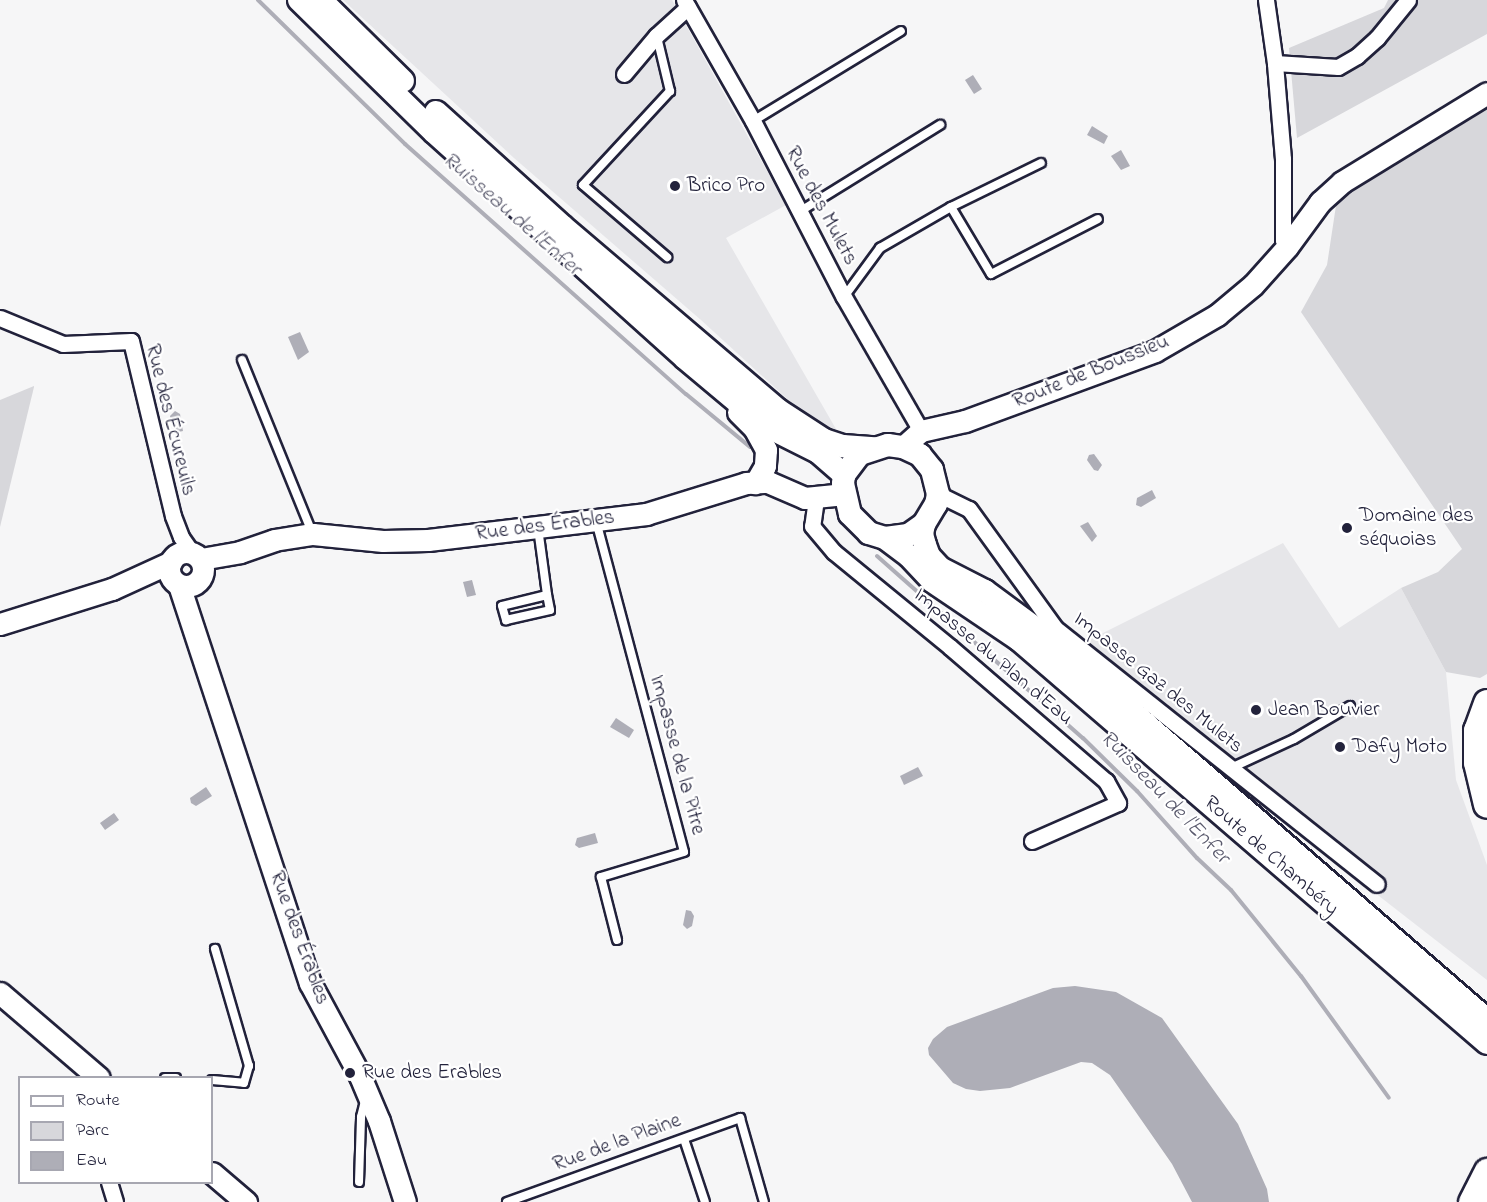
<!DOCTYPE html>
<html>
<head>
<meta charset="utf-8">
<style>
  body { margin:0 }
  #map { position:relative; width:1487px; height:1202px; overflow:hidden; background:#f6f6f7; font-family:"Indie Flower",sans-serif }
  div>[style] { position:absolute }
  .built>* { inset:0; background:#e6e6e9 }
  .green>* { inset:0; background:#d7d7db }
  .water>* { inset:0; background:#aeaeb7 }
  .stream>* { height:4px; margin:-2px; padding:0 2px; transform-origin:2px; border-radius:2px; background:#aeaeb7 }
  .roads { filter:drop-shadow(2px 0 #22223b) drop-shadow(-2px 0 #22223b) drop-shadow(0 2px #22223b) drop-shadow(0 -2px #22223b) }
  .lane>* { height:8px; margin:-4px; padding:0 4px; transform-origin:4px; border-radius:4px; background:#fff }
  .street>* { height:15px; margin:-7.5px; padding:0 7.5px; transform-origin:7.5px; border-radius:7.5px; background:#fff }
  .secondary>* { height:21px; margin:-10.5px; padding:0 10.5px; transform-origin:10.5px; border-radius:10.5px; background:#fff }
  .secondary>.ring { margin:-10.5px; padding:0; box-sizing:content-box; background:none; border:21px solid #fff; border-radius:50% }
  .primary>* { height:22px; margin:-11px; padding:0 11px; transform-origin:11px; border-radius:11px; background:#fff }
  .highway>* { height:27px; margin:-13.5px; padding:0 13.5px; transform-origin:13.5px; border-radius:13.5px; background:#fff }
  .dots>* { width:16px; height:16px; translate:-50% -50%; box-sizing:border-box; border:3px solid #fff; border-radius:50% }
  span { translate:-50% -50%; white-space:nowrap; text-align:center; line-height:1.15; -webkit-text-stroke:4.5px #fff; paint-order:stroke }
  .poi-label { font-size:21px; color:#22223b }
  .left { translate:0 -50%; text-align:left }
  .street-label { font-size:21px; color:#22223b }
  .water-label { font-size:22px; color:#5a5a6d; font-style:italic }
  .legend { position:absolute; left:18px; top:1076px; width:195px; height:108px; box-sizing:border-box; background:#fff; border:2px solid #a7a7b1; margin:0; padding:8px 10px; list-style:none; font-size:18px; color:#22223b }
  .legend li { display:flex; align-items:center; gap:12px; height:30px }
  .legend b { width:30px; border:2px solid #a7a7b1 }
</style>
</head>
<body>
<div id="map">
  <div class="built">
    <div style="clip-path:polygon(343px 0,672px 0,786px 205px,726px 238px,840px 436px,820px 429px,701px 320px,514px 158px)"></div>
    <div style="clip-path:polygon(1283px 543px,1339px 628px,1401px 588px,1446px 672px,1456px 780px,1487px 865px,1487px 980px,1172px 735px,1071px 649px)"></div>
  </div>
  <div class="green">
    <div style="clip-path:polygon(1388px 0,1487px 0,1487px 34px,1297px 138px,1289px 48px,1384px 8px)"></div>
    <div style="clip-path:polygon(1487px 104px,1487px 674px,1480px 678px,1446px 672px,1401px 588px,1438px 572px,1462px 549px,1301px 312px,1327px 265px,1337px 199px)"></div>
    <div style="clip-path:polygon(34px 386px,34px 387px,0 527px,0 400px)"></div>
  </div>
  <div class="water">
    <div style="clip-path:polygon(973px 75px,982px 89px,974px 94px,965px 80px)"></div>
    <div style="clip-path:polygon(1092px 126px,1108px 136px,1104px 144px,1087px 135px)"></div>
    <div style="clip-path:polygon(1121px 150px,1130px 166px,1121px 170px,1111px 156px)"></div>
    <div style="clip-path:polygon(300px 332px,309px 352px,298px 360px,288px 337px)"></div>
    <div style="clip-path:polygon(175px 411px,180px 414px,183px 431px,174px 433px,170px 416px)"></div>
    <div style="clip-path:polygon(1094px 454px,1102px 465px,1098px 471px,1094px 470px,1087px 460px,1089px 455px)"></div>
    <div style="clip-path:polygon(1152px 490px,1156px 498px,1141px 507px,1136px 505px,1137px 498px)"></div>
    <div style="clip-path:polygon(1088px 522px,1097px 536px,1092px 542px,1080px 526px)"></div>
    <div style="clip-path:polygon(472px 580px,476px 595px,467px 597px,463px 582px)"></div>
    <div style="clip-path:polygon(616px 718px,634px 730px,629px 738px,610px 727px)"></div>
    <div style="clip-path:polygon(918px 767px,923px 776px,904px 785px,900px 776px)"></div>
    <div style="clip-path:polygon(206px 787px,212px 796px,196px 806px,191px 803px,190px 798px)"></div>
    <div style="clip-path:polygon(114px 813px,119px 820px,105px 830px,100px 823px)"></div>
    <div style="clip-path:polygon(595px 833px,598px 843px,579px 848px,575px 845px,577px 838px)"></div>
    <div style="clip-path:polygon(686px 910px,691px 911px,694px 916px,692px 926px,687px 929px,683px 925px)"></div>
    <div style="clip-path:polygon(1075px 986px,1116px 992px,1162px 1018px,1238px 1124px,1267px 1189px,1269px 1202px,1192px 1202px,1172px 1164px,1110px 1075px,1092px 1063px,1081px 1062px,1010px 1088px,980px 1091px,966px 1089px,953px 1083px,929px 1055px,928px 1048px,933px 1039px,947px 1027px,1053px 988px)"></div>
  </div>
  <div class="stream">
    <div style="left:258px;top:0;width:206px;rotate:44.4deg"></div>
    <div style="left:405px;top:144px;width:376px;rotate:41.7deg"></div>
    <div style="left:686px;top:394px;width:83px;rotate:39.6deg"></div>
    <div style="left:877px;top:556px;width:275px;rotate:41.5deg"></div>
    <div style="left:1083px;top:738px;width:76px;rotate:44.5deg"></div>
    <div style="left:1137px;top:791px;width:90px;rotate:48.2deg"></div>
    <div style="left:1197px;top:858px;width:47px;rotate:43.3deg"></div>
    <div style="left:1231px;top:890px;width:111px;rotate:50.9deg"></div>
    <div style="left:1301px;top:976px;width:150px;rotate:54.2deg"></div>
  </div>
  <div class="roads">
    <div class="lane">
      <div style="left:657px;top:37px;width:56px;rotate:76.5deg"></div>
      <div style="left:670px;top:91px;width:128px;rotate:132.8deg"></div>
      <div style="left:583px;top:185px;width:111px;rotate:40.6deg"></div>
      <div style="left:753px;top:121px;width:173px;rotate:-31.3deg"></div>
      <div style="left:951px;top:207px;width:78px;rotate:59.2deg"></div>
      <div style="left:991px;top:274px;width:120px;rotate:-27.2deg"></div>
      <div style="left:799px;top:212px;width:166px;rotate:-31.7deg"></div>
      <div style="left:844px;top:297px;width:61px;rotate:-53.7deg"></div>
      <div style="left:880px;top:248px;width:82px;rotate:-30deg"></div>
      <div style="left:951px;top:207px;width:100px;rotate:-26.1deg"></div>
      <div style="left:242px;top:360px;width:186px;rotate:67.9deg"></div>
      <div style="left:596px;top:521px;width:342px;rotate:75.1deg"></div>
      <div style="left:684px;top:852px;width:87px;rotate:163.2deg"></div>
      <div style="left:601px;top:877px;width:65px;rotate:75.7deg"></div>
      <div style="left:538px;top:528px;width:68px;rotate:82.3deg"></div>
      <div style="left:547px;top:595px;width:46px;rotate:166.3deg"></div>
      <div style="left:502px;top:606px;width:15px;rotate:74deg"></div>
      <div style="left:506px;top:620px;width:45px;rotate:-12.8deg"></div>
      <div style="left:550px;top:610px;width:15px;rotate:-101deg"></div>
      <div style="left:1231px;top:768px;width:69px;rotate:-24.7deg"></div>
      <div style="left:1294px;top:739px;width:65px;rotate:-30.5deg"></div>
      <div style="left:165px;top:1078px;width:11px"></div>
      <div style="left:212px;top:1080px;width:32px;rotate:5deg"></div>
      <div style="left:244px;top:1083px;width:18px;rotate:-74deg"></div>
      <div style="left:249px;top:1066px;width:122px;rotate:-106.2deg"></div>
      <div style="left:684px;top:1139px;width:66px;rotate:71.6deg"></div>
      <div style="left:359px;top:1182px;width:65px;rotate:-88.2deg"></div>
      <div style="left:361px;top:1117px;width:16px;rotate:-76deg"></div>
      <div style="left:507px;top:1202px;width:248px;rotate:-19.8deg"></div>
      <div style="left:740px;top:1118px;width:87px;rotate:74.1deg"></div>
    </div>
    <div class="street">
      <div style="left:684px;top:0;width:139px;rotate:60.3deg"></div>
      <div style="left:753px;top:121px;width:198px;rotate:62.7deg"></div>
      <div style="left:844px;top:297px;width:155px;rotate:60.1deg"></div>
      <div style="left:1266px;top:0;width:64px;rotate:81.9deg"></div>
      <div style="left:624px;top:74px;width:50px;rotate:-49.9deg"></div>
      <div style="left:656px;top:36px;width:43px;rotate:-42.2deg"></div>
      <div style="left:1287px;top:247px;width:8px;rotate:-120deg"></div>
      <div style="left:1283px;top:240px;width:81px;rotate:-90deg"></div>
      <div style="left:1283px;top:159px;width:96px;rotate:-94.8deg"></div>
      <div style="left:1275px;top:63px;width:63px;rotate:3.6deg"></div>
      <div style="left:1338px;top:67px;width:22px;rotate:-30deg"></div>
      <div style="left:1357px;top:56px;width:27px;rotate:-42deg"></div>
      <div style="left:1377px;top:38px;width:49px;rotate:-50.8deg"></div>
      <div style="left:0;top:318px;width:68px;rotate:22.4deg"></div>
      <div style="left:63px;top:344px;width:68px;rotate:-2.5deg"></div>
      <div style="left:131px;top:341px;width:180px;rotate:76.5deg"></div>
      <div style="left:173px;top:516px;width:22px;rotate:69deg"></div>
      <div style="left:181px;top:537px;width:19px;rotate:55deg"></div>
      <div style="left:938px;top:494px;width:34px;rotate:26deg"></div>
      <div style="left:969px;top:509px;width:147px;rotate:54.1deg"></div>
      <div style="left:1055px;top:628px;width:411px;rotate:38.5deg"></div>
      <div style="left:816px;top:499px;width:27px;rotate:98deg"></div>
      <div style="left:812px;top:526px;width:34px;rotate:50deg"></div>
      <div style="left:834px;top:552px;width:150px;rotate:39.3deg"></div>
      <div style="left:950px;top:647px;width:206px;rotate:40.7deg"></div>
      <div style="left:1106px;top:781px;width:25px;rotate:61deg"></div>
      <div style="left:1118px;top:803px;width:94px;rotate:156.2deg"></div>
      <div style="left:109px;top:1182px;width:21px;rotate:73deg"></div>
    </div>
    <div class="secondary">
      <div style="left:738px;top:412px;width:23px;rotate:45deg"></div>
      <div style="left:754px;top:428px;width:25px;rotate:61deg"></div>
      <div style="left:766px;top:450px;width:16px;rotate:94deg"></div>
      <div style="left:765px;top:466px;width:20px;rotate:120deg"></div>
      <div style="left:903px;top:447px;width:24px;rotate:-42deg"></div>
      <div style="left:921px;top:431px;width:45px;rotate:-12.8deg"></div>
      <div style="left:965px;top:421px;width:202px;rotate:-20.2deg"></div>
      <div style="left:1155px;top:351px;width:72px;rotate:-30.1deg"></div>
      <div style="left:1217px;top:315px;width:47px;rotate:-39.8deg"></div>
      <div style="left:1253px;top:285px;width:51px;rotate:-48.2deg"></div>
      <div style="left:1287px;top:247px;width:56px;rotate:-53.7deg"></div>
      <div style="left:1320px;top:202px;width:30px;rotate:-42deg"></div>
      <div style="left:1342px;top:182px;width:170px;rotate:-31.5deg"></div>
      <div class="ring" style="left:169px;top:552px;width:13px;height:13px"></div>
      <div style="left:201px;top:559px;width:40px;rotate:-10deg"></div>
      <div style="left:240px;top:552px;width:36px;rotate:-19deg"></div>
      <div style="left:274px;top:540px;width:39px;rotate:-9deg"></div>
      <div style="left:313px;top:534px;width:70px;rotate:5.7deg"></div>
      <div style="left:383px;top:541px;width:45px;rotate:-1.3deg"></div>
      <div style="left:428px;top:540px;width:220px;rotate:-6.8deg"></div>
      <div style="left:646px;top:514px;width:105px;rotate:-17.2deg"></div>
      <div style="left:746px;top:483px;width:22px;rotate:-3deg"></div>
      <div style="left:768px;top:482px;width:40px;rotate:23.4deg"></div>
      <div style="left:805px;top:498px;width:40px;rotate:-5.7deg"></div>
      <div style="left:179px;top:585px;width:419px;rotate:71.8deg"></div>
      <div style="left:310px;top:983px;width:106px;rotate:61.7deg"></div>
      <div style="left:360px;top:1076px;width:49px;rotate:67.1deg"></div>
      <div style="left:379px;top:1121px;width:85px;rotate:72.2deg"></div>
      <div style="left:0;top:624px;width:117px;rotate:-17.4deg"></div>
      <div style="left:112px;top:589px;width:65px;rotate:-24.6deg"></div>
      <div style="left:0;top:993px;width:130px;rotate:40.6deg"></div>
      <div style="left:212px;top:1173px;width:45px;rotate:40.5deg"></div>
    </div>
    <div class="primary">
      <div style="left:299px;top:0;width:189px;rotate:44.4deg"></div>
      <div style="left:434px;top:132px;width:338px;rotate:42deg"></div>
      <div style="left:685px;top:358px;width:106px;rotate:40deg"></div>
      <div style="left:766px;top:426px;width:58px;rotate:26.6deg"></div>
      <div style="left:818px;top:452px;width:35px;rotate:41deg"></div>
      <div style="left:321px;top:0;width:115px;rotate:44.6deg"></div>
      <div style="left:436px;top:112px;width:170px;rotate:42.1deg"></div>
      <div style="left:562px;top:226px;width:284px;rotate:40.4deg"></div>
      <div style="left:778px;top:410px;width:55px;rotate:33.1deg"></div>
      <div style="left:824px;top:440px;width:20px;rotate:18deg"></div>
      <div style="left:843px;top:446px;width:31px;rotate:4deg"></div>
      <div style="left:888px;top:445px;width:15px;rotate:8deg"></div>
      <div style="left:903px;top:447px;width:19px;rotate:25deg"></div>
      <div style="left:920px;top:455px;width:19px;rotate:51deg"></div>
      <div style="left:932px;top:470px;width:25px;rotate:76deg"></div>
      <div style="left:938px;top:494px;width:10px;rotate:101deg"></div>
      <div style="left:936px;top:504px;width:23px;rotate:121deg"></div>
      <div style="left:924px;top:524px;width:19px;rotate:145deg"></div>
      <div style="left:908px;top:535px;width:23px;rotate:173deg"></div>
      <div style="left:885px;top:538px;width:17px;rotate:-163deg"></div>
      <div style="left:869px;top:533px;width:27px;rotate:-135deg"></div>
      <div style="left:850px;top:514px;width:31px;rotate:-103deg"></div>
      <div style="left:843px;top:484px;width:9px;rotate:-84deg"></div>
      <div style="left:844px;top:475px;width:26px;rotate:-53deg"></div>
      <div style="left:860px;top:454px;width:29px;rotate:-18deg"></div>
      <div style="left:924px;top:524px;width:10px;rotate:101deg"></div>
      <div style="left:922px;top:534px;width:11px;rotate:75deg"></div>
      <div style="left:925px;top:545px;width:12px;rotate:70deg"></div>
      <div style="left:929px;top:556px;width:16px;rotate:47deg"></div>
      <div style="left:940px;top:568px;width:51px;rotate:27.1deg"></div>
      <div style="left:985px;top:591px;width:62px;rotate:36.5deg"></div>
      <div style="left:1035px;top:628px;width:598px;rotate:40.93deg"></div>
      <div style="left:885px;top:538px;width:30px;rotate:37deg"></div>
      <div style="left:909px;top:556px;width:34px;rotate:47deg"></div>
      <div style="left:932px;top:581px;width:104px;rotate:34deg"></div>
      <div style="left:1018px;top:639px;width:619px;rotate:40.74deg"></div>
    </div>
    <div class="highway">
      <div style="left:1487px;top:703px;width:29px;rotate:110deg"></div>
      <div style="left:1477px;top:730px;width:32px;rotate:90deg"></div>
      <div style="left:1477px;top:762px;width:43px;rotate:76.6deg"></div>
      <div style="left:1472px;top:1202px;width:34px;rotate:-63deg"></div>
    </div>
  </div>
  <div class="dots">
    <div style="left:675px;top:186px;background:#22223b"></div>
    <div style="left:1347px;top:528px;background:#22223b"></div>
    <div style="left:1256px;top:710px;background:#22223b"></div>
    <div style="left:1340px;top:747px;background:#22223b"></div>
    <div style="left:350px;top:1073px;background:#22223b"></div>
  </div>
  <div class="poi-label">
    <span class="left" style="left:687px;top:186px">Brico Pro</span>
    <span class="left" style="left:1359px;top:528px">Domaine des<br>séquoias</span>
    <span class="left" style="left:1268px;top:710px">Jean Bouvier</span>
    <span class="left" style="left:1352px;top:747px">Dafy Moto</span>
    <span class="left" style="left:362px;top:1073px">Rue des Erables</span>
  </div>
  <div class="street-label">
    <span style="left:821px;top:206px;rotate:62deg">Rue des Mulets</span>
    <span style="left:1091px;top:372px;rotate:-22deg">Route de Boussieu</span>
    <span style="left:170px;top:420px;rotate:76deg">Rue des Écureuils</span>
    <span style="left:545px;top:526px;rotate:-7deg">Rue des Érables</span>
    <span style="left:993px;top:657px;rotate:40deg">Impasse du Plan d'Eau</span>
    <span style="left:1158px;top:683px;rotate:39deg">Impasse Gaz des Mulets</span>
    <span style="left:677px;top:755px;rotate:75deg">Impasse de la Pitre</span>
    <span style="left:1271px;top:856px;rotate:41deg">Route de Chambéry</span>
    <span style="left:299px;top:938px;rotate:70deg">Rue des Érables</span>
    <span style="left:617px;top:1143px;rotate:-20deg">Rue de la Plaine</span>
  </div>
  <div class="water-label">
    <span style="left:511px;top:215px;rotate:41deg">Ruisseau de l'Enfer</span>
    <span style="left:1164px;top:798px;rotate:46deg">Ruisseau de l'Enfer</span>
  </div>
  <ul class="legend">
  <li><b style="height:8px;background:#fff"></b>Route</li>
  <li><b style="height:16px;background:#d7d7db"></b>Parc</li>
  <li><b style="height:16px;background:#aeaeb7"></b>Eau</li>
  </ul>
</div>
</body>
</html>
